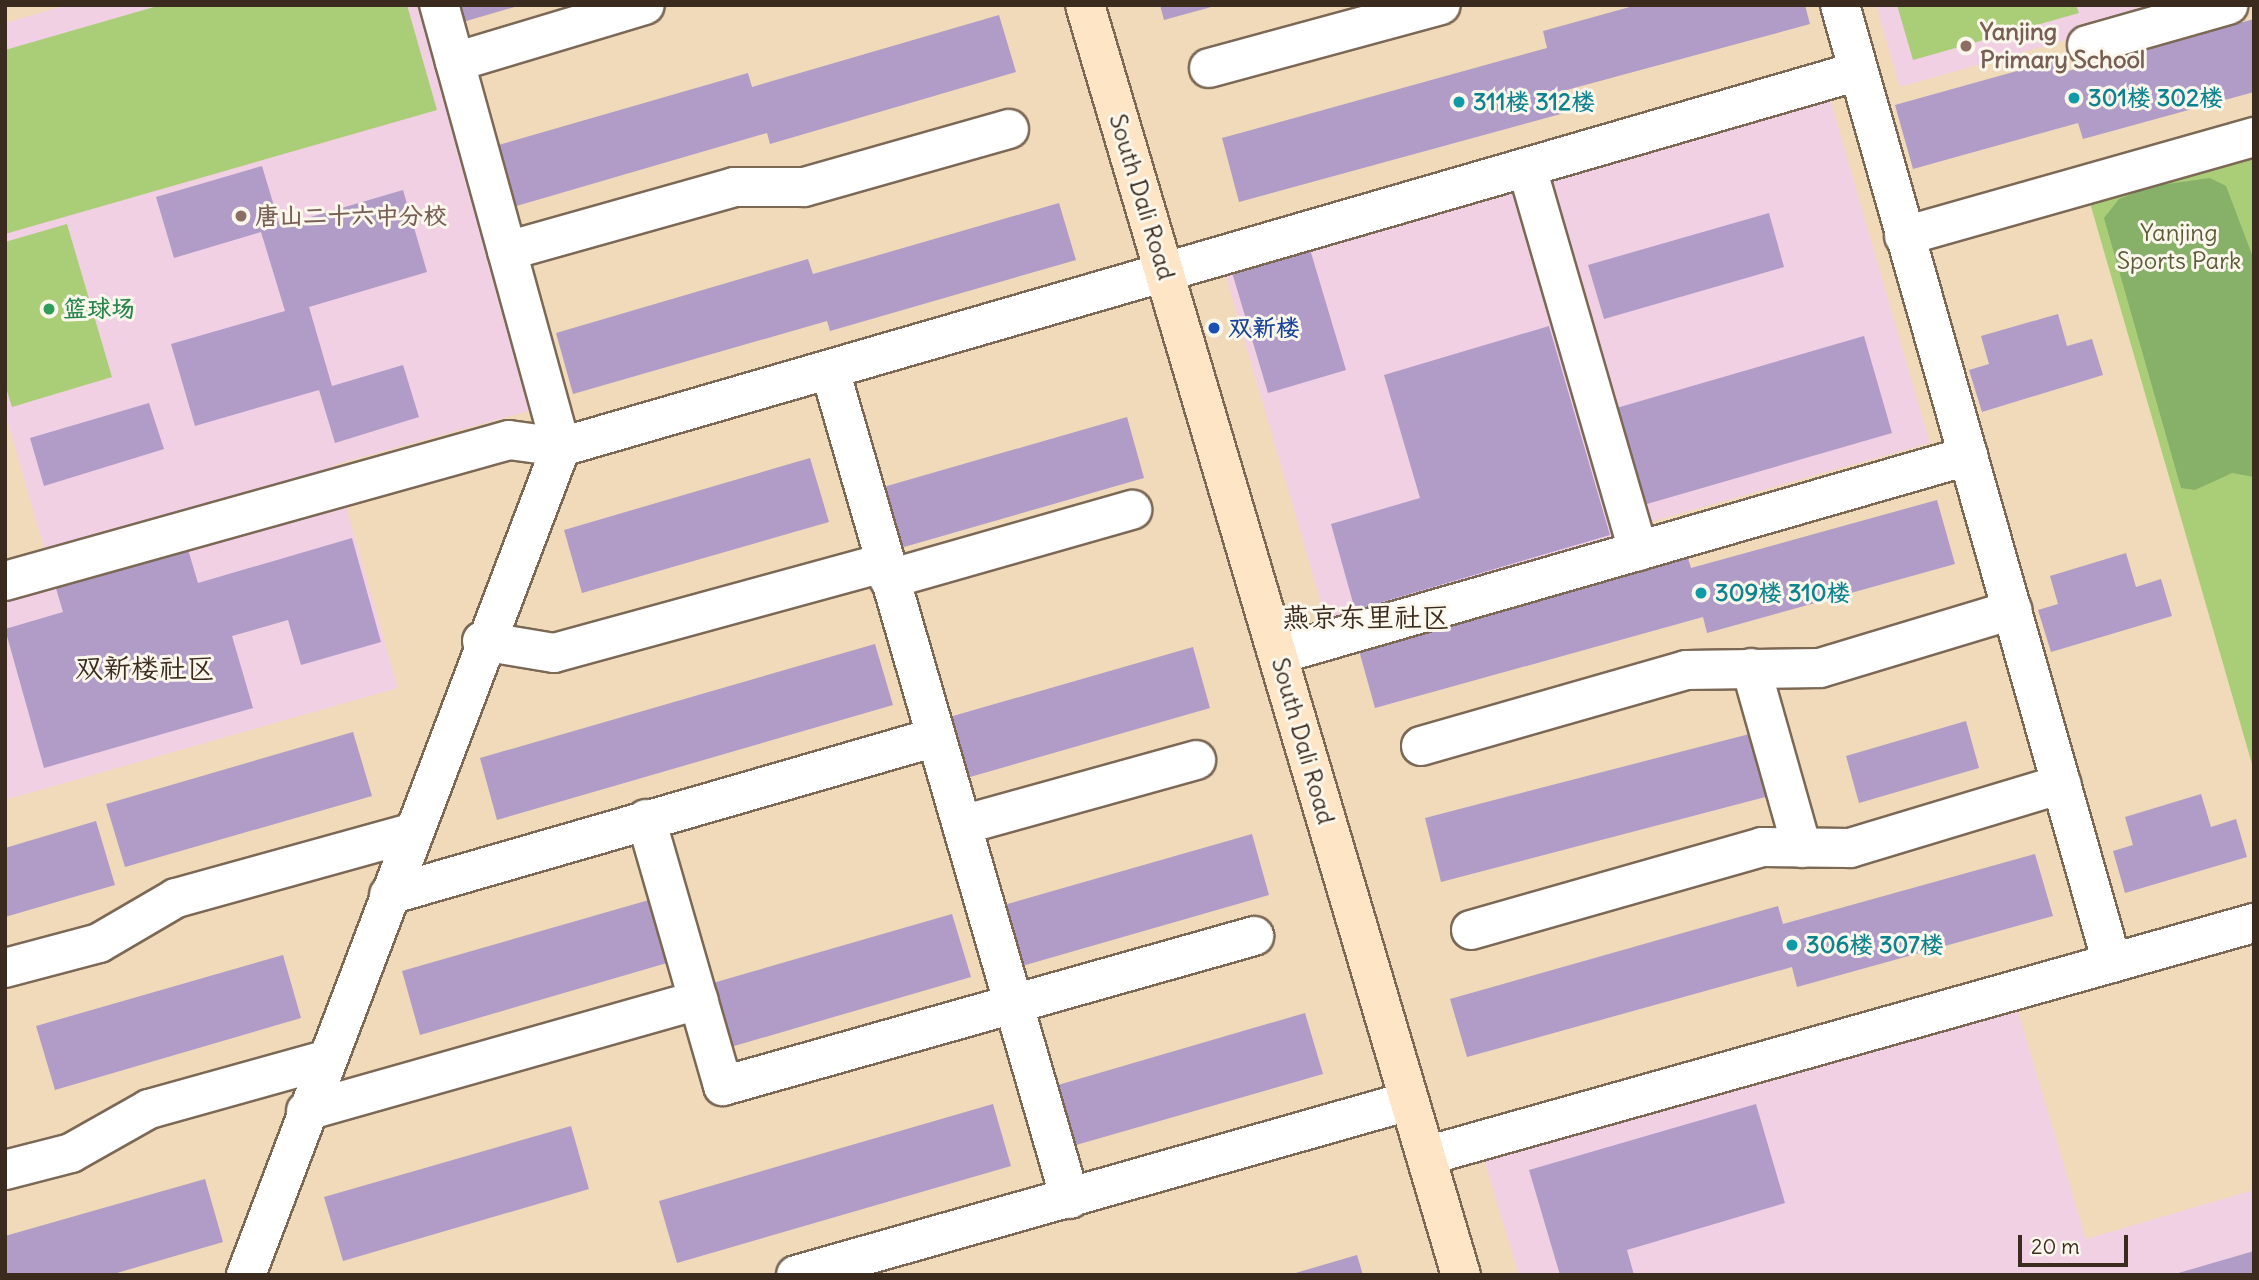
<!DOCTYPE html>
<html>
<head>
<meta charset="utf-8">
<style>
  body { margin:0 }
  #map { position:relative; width:2259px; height:1280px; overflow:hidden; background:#f1daba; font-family:Delius,"LXGW WenKai TC",sans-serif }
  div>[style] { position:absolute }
  .built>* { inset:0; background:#f1d0e4 }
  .green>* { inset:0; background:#aacd77 }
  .forest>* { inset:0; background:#87b068 }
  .building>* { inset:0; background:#b09cc7 }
  .roads { filter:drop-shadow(2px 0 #7b6855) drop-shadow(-2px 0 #7b6855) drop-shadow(0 2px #7b6855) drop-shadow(0 -2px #7b6855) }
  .street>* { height:38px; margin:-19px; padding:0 19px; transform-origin:19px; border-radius:19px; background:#fff }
  .secondary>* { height:38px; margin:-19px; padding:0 19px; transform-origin:19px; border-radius:19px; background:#fde5c5 }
  .dots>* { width:19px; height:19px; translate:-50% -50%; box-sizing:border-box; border:4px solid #fbf7ec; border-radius:50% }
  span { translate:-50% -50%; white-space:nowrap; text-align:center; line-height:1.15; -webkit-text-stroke:6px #fbf7ec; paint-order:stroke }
  .education-label { font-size:24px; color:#785e54; font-weight:700 }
  .left { translate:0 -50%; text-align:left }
  .culture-label { font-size:24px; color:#0d838f; font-weight:700 }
  .street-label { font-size:24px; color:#3b2a1e }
  .park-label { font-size:24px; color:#5c5b39 }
  .leisure-label { font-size:24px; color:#27864d; font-weight:700 }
  .transit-label { font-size:24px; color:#164399; font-weight:700 }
  .quarter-label { font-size:28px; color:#3b2a1e }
  .frame { position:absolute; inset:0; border:7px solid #3b2a1e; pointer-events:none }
  .scale { position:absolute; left:2018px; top:1235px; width:110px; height:32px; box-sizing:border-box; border:4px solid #3b2a1e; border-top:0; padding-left:9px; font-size:21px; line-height:24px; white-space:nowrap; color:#3b2a1e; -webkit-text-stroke:5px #fbf7ec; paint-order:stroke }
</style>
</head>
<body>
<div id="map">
  <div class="built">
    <div style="clip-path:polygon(67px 5px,418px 5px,533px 410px,334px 465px,398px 688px,5px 800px,5px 559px,44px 548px,5px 412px,5px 23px)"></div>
    <div style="clip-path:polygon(1876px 5px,2190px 5px,1900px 87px)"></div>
    <div style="clip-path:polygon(1828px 92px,1930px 443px,1614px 532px,1617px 542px,1328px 627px,1223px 266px)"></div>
    <div style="clip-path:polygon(2015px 1001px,2086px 1239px,2254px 1190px,2254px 1275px,1519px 1275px,1481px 1150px)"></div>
  </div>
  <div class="green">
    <div style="clip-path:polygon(161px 5px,407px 5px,437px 110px,5px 234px,5px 50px)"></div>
    <div style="clip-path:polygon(1897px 5px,2076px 5px,2079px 13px,1913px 60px)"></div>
    <div style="clip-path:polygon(2254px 148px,2254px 771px,2088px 196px)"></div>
    <div style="clip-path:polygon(67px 224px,112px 377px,12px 407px,5px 385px,5px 242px)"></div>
  </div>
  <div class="forest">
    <div style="clip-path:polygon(2210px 178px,2226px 186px,2254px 260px,2254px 477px,2232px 473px,2195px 490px,2181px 488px,2104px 218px,2119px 199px,2153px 186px)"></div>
  </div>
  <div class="building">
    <div style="clip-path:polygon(451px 5px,518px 5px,518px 6px,456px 24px)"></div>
    <div style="clip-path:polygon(1160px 5px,1215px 5px,1215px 6px,1164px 20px)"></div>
    <div style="clip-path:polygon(1637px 5px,1805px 5px,1810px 24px,1563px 91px,1568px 112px,1239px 202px,1222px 138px,1547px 48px,1543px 31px)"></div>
    <div style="clip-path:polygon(999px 15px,1016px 72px,770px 144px,767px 133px,513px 207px,495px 146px,748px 73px,752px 87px)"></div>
    <div style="clip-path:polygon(2254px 19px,2254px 92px,2083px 139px,2078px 123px,1913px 169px,1895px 105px,2064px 58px,2068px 71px)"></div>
    <div style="clip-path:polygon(262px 166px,280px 226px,403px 190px,427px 272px,309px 307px,332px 386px,403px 365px,419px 417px,335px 443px,319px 390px,195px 426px,171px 344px,285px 311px,261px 232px,174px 258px,156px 197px)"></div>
    <div style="clip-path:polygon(1059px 203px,1076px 260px,830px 331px,827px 321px,573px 394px,556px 333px,808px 259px,813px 274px)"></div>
    <div style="clip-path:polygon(1769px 213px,1784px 267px,1604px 319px,1588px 265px)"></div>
    <div style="clip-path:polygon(1309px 246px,1346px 370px,1268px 393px,1231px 269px)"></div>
    <div style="clip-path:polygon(2058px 314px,2067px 346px,2092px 339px,2103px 375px,1982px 412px,1969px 370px,1989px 364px,1981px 336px)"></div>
    <div style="clip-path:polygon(1549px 326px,1610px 535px,1355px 610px,1331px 524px,1420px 498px,1384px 375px)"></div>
    <div style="clip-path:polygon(1864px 336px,1892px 433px,1640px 506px,1613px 409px)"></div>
    <div style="clip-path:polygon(149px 403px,164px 449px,44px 486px,30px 438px)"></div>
    <div style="clip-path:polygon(1127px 417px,1144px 478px,897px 549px,880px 488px)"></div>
    <div style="clip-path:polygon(810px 458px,829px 522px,582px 593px,564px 530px)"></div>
    <div style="clip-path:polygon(1937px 500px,1955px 564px,1707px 633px,1703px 617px,1375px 708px,1358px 647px,1687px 555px,1691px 568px)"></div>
    <div style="clip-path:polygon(352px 538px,381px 642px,301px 665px,288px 620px,232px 636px,253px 708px,44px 768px,5px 629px,63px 612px,55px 585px,187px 546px,198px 583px)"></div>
    <div style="clip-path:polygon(2126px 553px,2136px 587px,2161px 579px,2172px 616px,2051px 652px,2038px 610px,2058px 604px,2050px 576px)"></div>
    <div style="clip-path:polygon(875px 644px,893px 705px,497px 820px,480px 758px)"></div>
    <div style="clip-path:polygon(1193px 647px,1210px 708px,963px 779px,946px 718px)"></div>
    <div style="clip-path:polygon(1966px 721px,1979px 768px,1859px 803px,1846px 756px)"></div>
    <div style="clip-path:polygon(353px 732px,372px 796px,125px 867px,106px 804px)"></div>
    <div style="clip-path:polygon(1757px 732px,1773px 795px,1441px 882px,1425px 818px)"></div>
    <div style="clip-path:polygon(2201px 794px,2211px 827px,2236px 819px,2247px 857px,2125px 893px,2113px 851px,2133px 845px,2125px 817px)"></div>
    <div style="clip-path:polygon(96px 821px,115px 885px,5px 917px,5px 848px)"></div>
    <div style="clip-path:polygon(1252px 834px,1269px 895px,1022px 966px,1004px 905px)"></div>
    <div style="clip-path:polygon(2035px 854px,2053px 916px,1797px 987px,1792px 967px,1467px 1057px,1450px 999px,1778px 906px,1783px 924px)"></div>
    <div style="clip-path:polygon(649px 900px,667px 963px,420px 1035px,402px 971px)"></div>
    <div style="clip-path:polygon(952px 914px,971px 977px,724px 1049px,706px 985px)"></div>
    <div style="clip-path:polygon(283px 955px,301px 1018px,55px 1090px,36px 1026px)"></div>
    <div style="clip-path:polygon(1305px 1013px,1323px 1074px,1076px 1145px,1058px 1085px)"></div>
    <div style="clip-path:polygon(993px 1104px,1011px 1166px,677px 1263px,659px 1201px)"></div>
    <div style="clip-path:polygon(1756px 1104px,1785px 1203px,1627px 1250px,1634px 1275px,1560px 1275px,1529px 1170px)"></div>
    <div style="clip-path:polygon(571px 1126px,589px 1189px,343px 1261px,324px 1197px)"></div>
    <div style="clip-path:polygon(205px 1179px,223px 1242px,110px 1275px,5px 1275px,5px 1236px)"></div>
    <div style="clip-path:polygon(2254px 1251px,2254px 1275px,2176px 1275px,2175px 1274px)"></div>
    <div style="clip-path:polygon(1357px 1255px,1363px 1275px,1292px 1275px,1292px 1274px)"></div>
  </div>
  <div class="roads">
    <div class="street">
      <div style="left:1840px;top:5px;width:996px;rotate:74.15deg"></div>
      <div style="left:2087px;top:45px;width:147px;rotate:-15.8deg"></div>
      <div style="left:455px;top:62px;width:198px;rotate:-16.7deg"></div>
      <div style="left:1209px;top:68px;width:240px;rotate:-15.2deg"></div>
      <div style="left:1527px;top:168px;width:399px;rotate:73.8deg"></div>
      <div style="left:1904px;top:236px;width:364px;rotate:-15.8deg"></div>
      <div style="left:507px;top:251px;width:236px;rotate:-15.7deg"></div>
      <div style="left:734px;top:187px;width:70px"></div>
      <div style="left:804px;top:187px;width:213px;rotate:-15.8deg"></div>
      <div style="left:830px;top:370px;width:863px;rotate:73.85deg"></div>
      <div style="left:889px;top:579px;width:253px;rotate:-15.9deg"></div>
      <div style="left:5px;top:581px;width:523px;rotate:-15.63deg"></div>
      <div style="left:509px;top:440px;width:52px;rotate:7.7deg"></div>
      <div style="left:561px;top:447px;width:1351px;rotate:-16.16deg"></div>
      <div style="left:482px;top:641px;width:73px;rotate:9.5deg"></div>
      <div style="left:554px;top:653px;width:342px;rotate:-15.3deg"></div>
      <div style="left:1287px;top:652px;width:709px;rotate:-16.06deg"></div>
      <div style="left:1751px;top:668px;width:187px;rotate:74.2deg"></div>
      <div style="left:1421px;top:746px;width:276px;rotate:-16deg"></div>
      <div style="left:1686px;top:670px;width:134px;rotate:-0.9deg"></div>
      <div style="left:1820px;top:668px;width:201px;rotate:-16.8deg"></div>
      <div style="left:646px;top:819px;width:278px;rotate:73.9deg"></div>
      <div style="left:723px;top:1086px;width:552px;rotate:-15.77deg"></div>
      <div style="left:962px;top:825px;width:243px;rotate:-15.5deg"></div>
      <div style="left:389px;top:895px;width:569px;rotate:-16.11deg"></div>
      <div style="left:1471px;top:930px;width:303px;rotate:-15.9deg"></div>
      <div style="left:1762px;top:847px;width:88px;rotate:0.7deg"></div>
      <div style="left:1850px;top:848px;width:221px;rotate:-16.8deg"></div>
      <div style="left:5px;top:968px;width:97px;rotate:-14.9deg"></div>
      <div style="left:99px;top:943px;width:89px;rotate:-30.3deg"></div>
      <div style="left:176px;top:898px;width:244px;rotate:-15.5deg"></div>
      <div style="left:306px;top:1111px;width:408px;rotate:-15.8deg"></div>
      <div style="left:1426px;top:1156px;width:860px;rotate:-15.72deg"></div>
      <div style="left:5px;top:1170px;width:68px;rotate:-14.4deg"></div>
      <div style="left:71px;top:1153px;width:90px;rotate:-29.4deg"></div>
      <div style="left:149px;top:1109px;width:183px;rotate:-15.6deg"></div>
      <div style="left:246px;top:1275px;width:886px;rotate:-69.17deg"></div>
      <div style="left:561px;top:447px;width:459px;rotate:-105.4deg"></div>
      <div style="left:796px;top:1275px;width:637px;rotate:-15.85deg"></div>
    </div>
    <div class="secondary">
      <div style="left:1085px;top:5px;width:1324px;rotate:73.51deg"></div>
    </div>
  </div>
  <div class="dots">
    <div style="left:1966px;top:46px;background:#8d6e63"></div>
    <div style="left:2074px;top:98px;background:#0f9aa8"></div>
    <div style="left:1459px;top:102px;background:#0f9aa8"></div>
    <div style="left:241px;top:216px;background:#8d6e63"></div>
    <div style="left:49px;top:309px;background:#2e9e5b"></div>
    <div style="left:1214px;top:328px;background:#1a4fb4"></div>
    <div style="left:1701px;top:593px;background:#0f9aa8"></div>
    <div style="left:1792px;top:945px;background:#0f9aa8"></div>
  </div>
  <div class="education-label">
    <span class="left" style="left:1980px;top:46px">Yanjing<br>Primary School</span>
    <span class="left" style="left:255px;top:216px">唐山二十六中分校</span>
  </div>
  <div class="culture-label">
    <span class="left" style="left:2088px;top:98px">301楼 302楼</span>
    <span class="left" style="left:1473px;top:102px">311楼 312楼</span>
    <span class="left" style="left:1715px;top:593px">309楼 310楼</span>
    <span class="left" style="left:1806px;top:945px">306楼 307楼</span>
  </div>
  <div class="street-label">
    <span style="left:1142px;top:197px;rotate:73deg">South Dali Road</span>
    <span style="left:1303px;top:741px;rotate:74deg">South Dali Road</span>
  </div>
  <div class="park-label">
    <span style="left:2179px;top:247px">Yanjing<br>Sports Park</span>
  </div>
  <div class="leisure-label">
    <span class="left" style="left:63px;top:309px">篮球场</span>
  </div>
  <div class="transit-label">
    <span class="left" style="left:1228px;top:328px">双新楼</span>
  </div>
  <div class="quarter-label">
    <span style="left:1366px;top:617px">燕京东里社区</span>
    <span style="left:145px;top:668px">双新楼社区</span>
  </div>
  <div class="frame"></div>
  <div class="scale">20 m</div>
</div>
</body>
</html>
